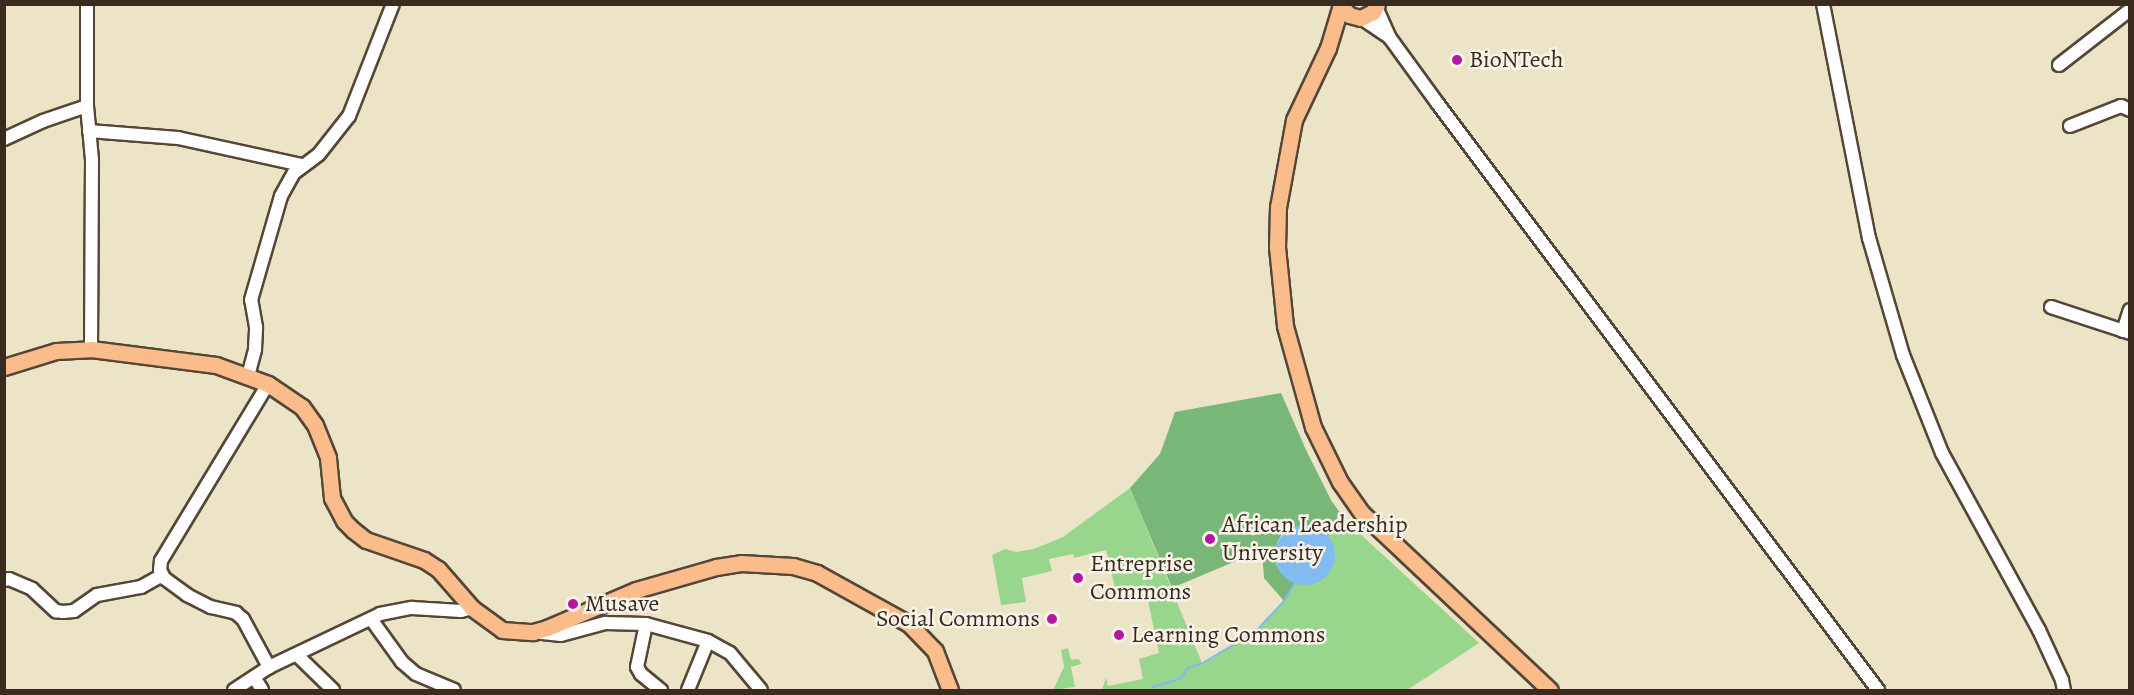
<!DOCTYPE html>
<html>
<head>
<meta charset="utf-8">
<style>
  body { margin:0 }
  #map { position:relative; width:2134px; height:695px; overflow:hidden; background:#ebe4c7; font-family:Alegreya,serif }
  div>[style] { position:absolute }
  .green>* { inset:0; background:#97d68c }
  .forest>* { inset:0; background:#79b778 }
  .water>* { inset:0; background:#82baf2 }
  .round { border-radius:50% }
  .stream>* { height:2px; margin:-1px; padding:0 1px; transform-origin:1px; border-radius:1px; background:#82baf2 }
  .roads { filter:drop-shadow(2px 0 #554637) drop-shadow(-2px 0 #554637) drop-shadow(0 2px #554637) drop-shadow(0 -2px #554637) }
  .minor>* { height:12px; margin:-6px; padding:0 6px; transform-origin:6px; border-radius:6px; background:#fff }
  .major>* { height:15px; margin:-7.5px; padding:0 7.5px; transform-origin:7.5px; border-radius:7.5px; background:#f9bc8a }
  .dots>* { width:16px; height:16px; translate:-50% -50%; box-sizing:border-box; border:3px solid #f7f3e8; border-radius:50% }
  span { translate:-50% -50%; white-space:nowrap; text-align:center; line-height:1.15; -webkit-text-stroke:5px #f7f3e8; paint-order:stroke }
  .poi-label { font-size:24px; color:#3b2a1e }
  .left { translate:0 -50%; text-align:left }
  .right { translate:-100% -50%; text-align:right }
  .frame { position:absolute; inset:0; border:6px solid #3b2a1e; pointer-events:none }
</style>
</head>
<body>
<div id="map">
  <div class="green">
    <div style="clip-path:polygon(1130px 488px,1202px 663px,1255px 632px,1284px 601px,1295px 583px,1298px 584px,1330px 571px,1335px 553px,1328px 536px,1345px 520px,1479px 643px,1407px 690px,1102px 690px,1106px 678px,1108px 686px,1143px 679px,1139px 659px,1159px 653px,1145px 586px,1116px 592px,1106px 550px,1074px 558px,1073px 554px,1049px 559px,1052px 571px,1022px 578px,1026px 602px,1001px 605px,992px 555px,1005px 549px,1016px 552px,1034px 549px,1063px 537px)"></div>
    <div style="clip-path:polygon(1068px 648px,1071px 660px,1079px 659px,1081px 664px,1071px 667px,1075px 687px,1053px 690px,1064px 667px,1061px 650px)"></div>
  </div>
  <div class="forest">
    <div style="clip-path:polygon(1281px 393px,1307px 452px,1331px 500px,1345px 520px,1328px 536px,1321px 529px,1301px 525px,1282px 534px,1277px 543px,1276px 564px,1281px 573px,1295px 583px,1284px 601px,1264px 578px,1262px 550px,1172px 588px,1130px 488px,1160px 454px,1175px 412px)"></div>
  </div>
  <div class="water">
    <div class="round" style="left:1275px;top:525px;width:60px;height:60px"></div>
  </div>
  <div class="stream">
    <div style="left:1152px;top:687px;width:29px;rotate:-16deg"></div>
    <div style="left:1180px;top:679px;width:14px;rotate:-54deg"></div>
    <div style="left:1188px;top:668px;width:14px;rotate:-17deg"></div>
    <div style="left:1201px;top:664px;width:63px;rotate:-30.7deg"></div>
    <div style="left:1255px;top:632px;width:42px;rotate:-46.9deg"></div>
    <div style="left:1284px;top:601px;width:21px;rotate:-59deg"></div>
  </div>
  <div class="roads">
    <div class="minor">
      <div style="left:87px;top:4px;width:102px;rotate:90deg"></div>
      <div style="left:87px;top:106px;width:54px;rotate:84.7deg"></div>
      <div style="left:92px;top:160px;width:189px;rotate:90.3deg"></div>
      <div style="left:1823px;top:4px;width:238px;rotate:78.9deg"></div>
      <div style="left:1869px;top:238px;width:122px;rotate:73.8deg"></div>
      <div style="left:1903px;top:355px;width:105px;rotate:68.3deg"></div>
      <div style="left:1942px;top:453px;width:202px;rotate:61.3deg"></div>
      <div style="left:2039px;top:630px;width:55px;rotate:65.3deg"></div>
      <div style="left:2062px;top:680px;width:10px;rotate:79deg"></div>
      <div style="left:1376px;top:7px;width:34px;rotate:66deg"></div>
      <div style="left:1390px;top:38px;width:82px;rotate:54deg"></div>
      <div style="left:1438px;top:104px;width:733px;rotate:53.1deg"></div>
      <div style="left:1361px;top:18px;width:34px;rotate:34deg"></div>
      <div style="left:2059px;top:65px;width:90px;rotate:-37.8deg"></div>
      <div style="left:2070px;top:126px;width:55px;rotate:-21.4deg"></div>
      <div style="left:2121px;top:106px;width:10px;rotate:24deg"></div>
      <div style="left:89px;top:131px;width:89px;rotate:4.5deg"></div>
      <div style="left:178px;top:138px;width:127px;rotate:12.3deg"></div>
      <div style="left:4px;top:139px;width:43px;rotate:-24.8deg"></div>
      <div style="left:43px;top:121px;width:46px;rotate:-18.8deg"></div>
      <div style="left:2051px;top:307px;width:83px;rotate:18.2deg"></div>
      <div style="left:2123px;top:331px;width:22px;rotate:-72deg"></div>
      <div style="left:248px;top:376px;width:28px;rotate:-75deg"></div>
      <div style="left:255px;top:349px;width:22px;rotate:-87deg"></div>
      <div style="left:256px;top:327px;width:27px;rotate:-100deg"></div>
      <div style="left:251px;top:300px;width:108px;rotate:-73.9deg"></div>
      <div style="left:281px;top:196px;width:26px;rotate:-61deg"></div>
      <div style="left:294px;top:173px;width:31px;rotate:-37deg"></div>
      <div style="left:319px;top:154px;width:48px;rotate:-51.7deg"></div>
      <div style="left:349px;top:116px;width:120px;rotate:-68.6deg"></div>
      <div style="left:268px;top:384px;width:207px;rotate:121.2deg"></div>
      <div style="left:161px;top:561px;width:9px;rotate:96deg"></div>
      <div style="left:160px;top:570px;width:9px;rotate:63deg"></div>
      <div style="left:164px;top:578px;width:29px;rotate:36deg"></div>
      <div style="left:187px;top:595px;width:27px;rotate:27deg"></div>
      <div style="left:211px;top:607px;width:26px;rotate:13deg"></div>
      <div style="left:236px;top:613px;width:9px;rotate:41deg"></div>
      <div style="left:243px;top:619px;width:55px;rotate:61.6deg"></div>
      <div style="left:4px;top:580px;width:5px;rotate:-11deg"></div>
      <div style="left:9px;top:579px;width:25px;rotate:23deg"></div>
      <div style="left:32px;top:589px;width:33px;rotate:43deg"></div>
      <div style="left:56px;top:611px;width:7px;rotate:8deg"></div>
      <div style="left:63px;top:612px;width:11px;rotate:-5deg"></div>
      <div style="left:74px;top:611px;width:28px;rotate:-35deg"></div>
      <div style="left:97px;top:595px;width:45px;rotate:-10.3deg"></div>
      <div style="left:141px;top:587px;width:23px;rotate:-29deg"></div>
      <div style="left:161px;top:576px;width:4px;rotate:34deg"></div>
      <div style="left:371px;top:619px;width:53px;rotate:54.2deg"></div>
      <div style="left:402px;top:662px;width:18px;rotate:41deg"></div>
      <div style="left:416px;top:674px;width:41px;rotate:22.8deg"></div>
      <div style="left:646px;top:624px;width:44px;rotate:101.8deg"></div>
      <div style="left:637px;top:667px;width:8px;rotate:60deg"></div>
      <div style="left:641px;top:674px;width:26px;rotate:39deg"></div>
      <div style="left:533px;top:632px;width:28px;rotate:6deg"></div>
      <div style="left:561px;top:635px;width:46px;rotate:-15.3deg"></div>
      <div style="left:605px;top:623px;width:41px;rotate:1.4deg"></div>
      <div style="left:646px;top:624px;width:64px;rotate:15.3deg"></div>
      <div style="left:708px;top:641px;width:53px;rotate:112.2deg"></div>
      <div style="left:708px;top:641px;width:25px;rotate:29deg"></div>
      <div style="left:730px;top:653px;width:48px;rotate:50deg"></div>
      <div style="left:298px;top:656px;width:49px;rotate:44.2deg"></div>
      <div style="left:254px;top:677px;width:15px;rotate:58deg"></div>
      <div style="left:234px;top:690px;width:42px;rotate:-33.3deg"></div>
      <div style="left:269px;top:667px;width:123px;rotate:-25.5deg"></div>
      <div style="left:380px;top:614px;width:33px;rotate:-11deg"></div>
      <div style="left:412px;top:608px;width:49px;rotate:3.5deg"></div>
      <div style="left:461px;top:611px;width:11px;rotate:-15deg"></div>
    </div>
    <div class="major">
      <div style="left:1340px;top:4px;width:14px;rotate:51deg"></div>
      <div style="left:1349px;top:15px;width:12px;rotate:14deg"></div>
      <div style="left:1361px;top:18px;width:13px;rotate:-27deg"></div>
      <div style="left:1373px;top:12px;width:9px;rotate:-63deg"></div>
      <div style="left:1341px;top:5px;width:45px;rotate:106.8deg"></div>
      <div style="left:1328px;top:48px;width:80px;rotate:115.3deg"></div>
      <div style="left:1294px;top:120px;width:88px;rotate:100.4deg"></div>
      <div style="left:1278px;top:207px;width:40px;rotate:91.4deg"></div>
      <div style="left:1277px;top:247px;width:79px;rotate:84.2deg"></div>
      <div style="left:1285px;top:326px;width:105px;rotate:74.5deg"></div>
      <div style="left:1313px;top:427px;width:61px;rotate:63.9deg"></div>
      <div style="left:1340px;top:482px;width:38px;rotate:55deg"></div>
      <div style="left:1362px;top:513px;width:258px;rotate:43.3deg"></div>
      <div style="left:4px;top:367px;width:54px;rotate:-17.1deg"></div>
      <div style="left:56px;top:351px;width:35px;rotate:-3deg"></div>
      <div style="left:91px;top:349px;width:126px;rotate:7.3deg"></div>
      <div style="left:216px;top:365px;width:55px;rotate:20.1deg"></div>
      <div style="left:268px;top:384px;width:41px;rotate:34.1deg"></div>
      <div style="left:302px;top:407px;width:22px;rotate:54deg"></div>
      <div style="left:315px;top:425px;width:35px;rotate:68deg"></div>
      <div style="left:328px;top:458px;width:40px;rotate:84.3deg"></div>
      <div style="left:332px;top:498px;width:26px;rotate:62deg"></div>
      <div style="left:344px;top:521px;width:13px;rotate:45deg"></div>
      <div style="left:353px;top:530px;width:16px;rotate:38deg"></div>
      <div style="left:366px;top:540px;width:61px;rotate:19deg"></div>
      <div style="left:424px;top:560px;width:17px;rotate:33deg"></div>
      <div style="left:438px;top:569px;width:52px;rotate:48.9deg"></div>
      <div style="left:472px;top:608px;width:37px;rotate:36deg"></div>
      <div style="left:502px;top:630px;width:31px;rotate:4deg"></div>
      <div style="left:533px;top:632px;width:15px;rotate:-16deg"></div>
      <div style="left:547px;top:628px;width:97px;rotate:-23.1deg"></div>
      <div style="left:636px;top:590px;width:83px;rotate:-16deg"></div>
      <div style="left:716px;top:567px;width:25px;rotate:-9deg"></div>
      <div style="left:741px;top:563px;width:52px;rotate:3.3deg"></div>
      <div style="left:793px;top:566px;width:25px;rotate:16deg"></div>
      <div style="left:817px;top:573px;width:105px;rotate:29deg"></div>
      <div style="left:909px;top:624px;width:37px;rotate:46deg"></div>
      <div style="left:935px;top:651px;width:42px;rotate:69deg"></div>
    </div>
  </div>
  <div class="dots">
    <div style="left:1457px;top:60px;background:#b5179e"></div>
    <div style="left:1210px;top:539px;background:#b5179e"></div>
    <div style="left:1078px;top:578px;background:#b5179e"></div>
    <div style="left:573px;top:604px;background:#b5179e"></div>
    <div style="left:1052px;top:619px;background:#b5179e"></div>
    <div style="left:1119px;top:635px;background:#b5179e"></div>
  </div>
  <div class="poi-label">
    <span class="left" style="left:1469px;top:60px">BioNTech</span>
    <span class="left" style="left:1222px;top:539px">African Leadership<br>University</span>
    <span class="left" style="left:1090px;top:578px">Entreprise<br>Commons</span>
    <span class="left" style="left:585px;top:604px">Musave</span>
    <span class="right" style="left:1040px;top:619px">Social Commons</span>
    <span class="left" style="left:1131px;top:635px">Learning Commons</span>
  </div>
  <div class="frame"></div>
</div>
</body>
</html>
